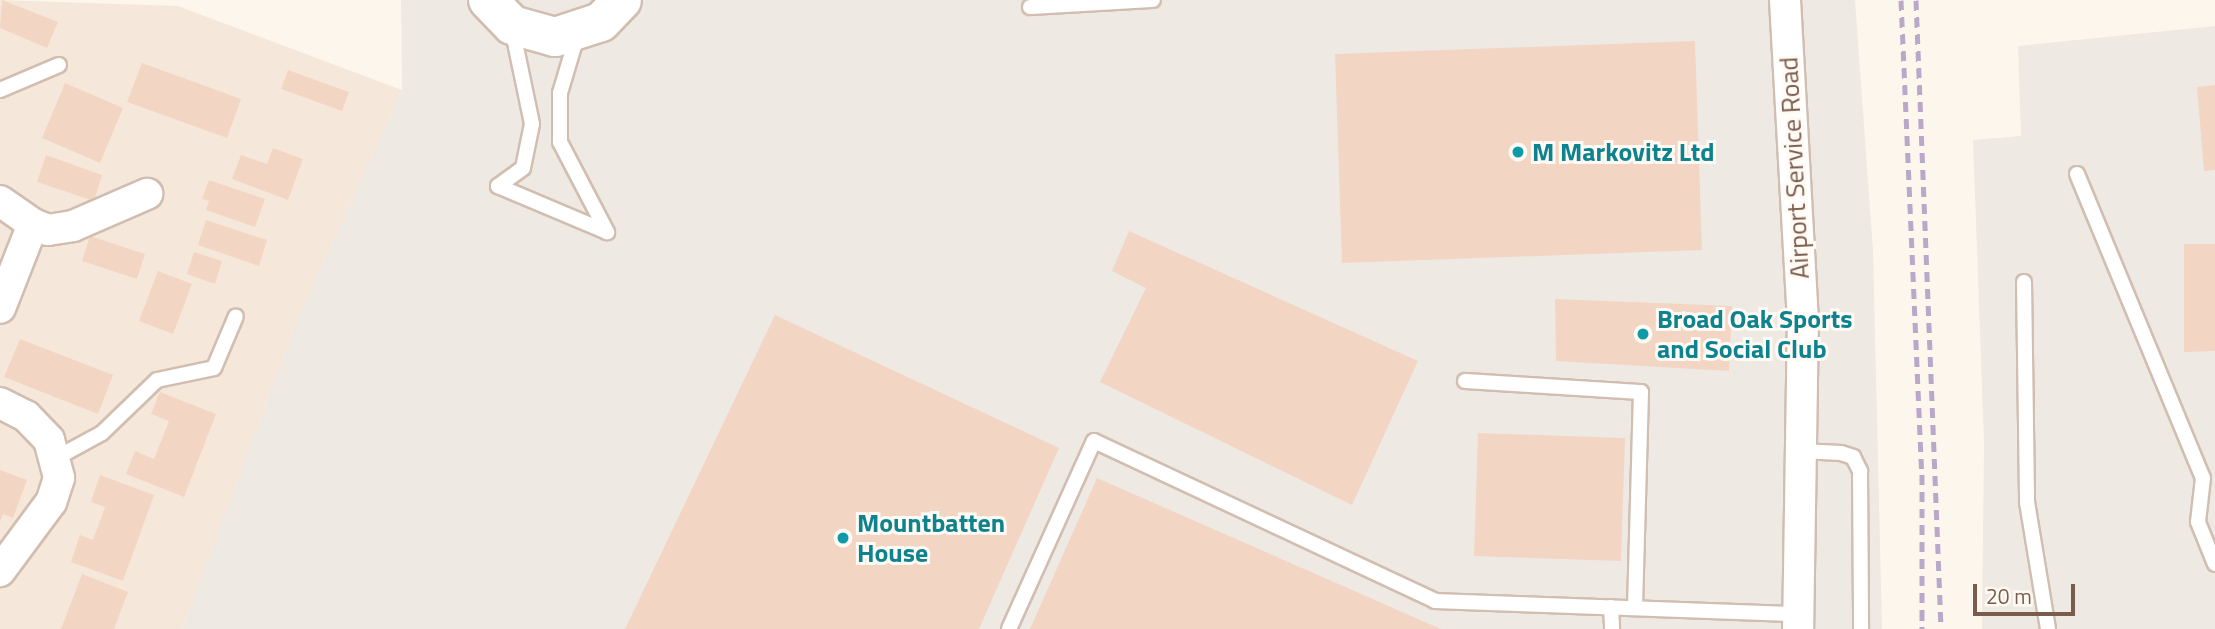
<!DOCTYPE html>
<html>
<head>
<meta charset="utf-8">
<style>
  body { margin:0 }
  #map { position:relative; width:2215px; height:629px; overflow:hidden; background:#fdf6ec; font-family:"Titillium Web",sans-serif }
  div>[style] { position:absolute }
  .residential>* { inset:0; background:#f5e8da }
  .industrial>* { inset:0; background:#efe9e4 }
  .building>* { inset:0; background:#f3d5c3 }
  .roads { filter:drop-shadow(2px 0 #d1beb0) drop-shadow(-2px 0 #d1beb0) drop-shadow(0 2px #d1beb0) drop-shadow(0 -2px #d1beb0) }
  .lane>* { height:14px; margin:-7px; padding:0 7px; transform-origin:7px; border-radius:7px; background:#fff }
  .street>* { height:30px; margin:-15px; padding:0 15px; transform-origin:15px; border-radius:15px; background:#fff }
  .secondary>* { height:38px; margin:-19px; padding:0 19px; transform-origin:19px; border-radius:19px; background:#fff }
  .rail>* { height:5px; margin-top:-2.5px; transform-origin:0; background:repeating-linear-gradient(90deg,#b9a8c9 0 10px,transparent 0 17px) }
  .dots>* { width:19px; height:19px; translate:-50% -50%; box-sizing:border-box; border:4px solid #fffaf3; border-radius:50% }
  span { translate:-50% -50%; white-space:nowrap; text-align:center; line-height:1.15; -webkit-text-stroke:6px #fffaf3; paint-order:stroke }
  .culture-label { font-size:26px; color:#0d838f; font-weight:700 }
  .left { translate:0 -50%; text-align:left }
  .street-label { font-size:26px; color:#7a5c4d }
  .scale { position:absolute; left:1973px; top:584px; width:102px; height:32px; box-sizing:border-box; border:4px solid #7a5c4d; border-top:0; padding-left:9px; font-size:21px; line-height:24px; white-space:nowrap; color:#7a5c4d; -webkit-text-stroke:5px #fffaf3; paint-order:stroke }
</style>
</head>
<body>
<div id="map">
  <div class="residential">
    <div style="clip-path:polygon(0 0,178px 6px,402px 90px,297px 320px,182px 629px,0 629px)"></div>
  </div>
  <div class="industrial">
    <div style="clip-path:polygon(401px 0,1855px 0,1873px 251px,1882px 629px,182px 629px,297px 320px,402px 90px)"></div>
    <div style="clip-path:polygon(2215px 26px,2215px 629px,1982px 629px,1984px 443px,1973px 140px,2021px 136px,2018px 46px)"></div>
  </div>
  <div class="building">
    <div style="clip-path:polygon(2px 0,58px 22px,47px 48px,0 28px)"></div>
    <div style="clip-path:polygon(1695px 41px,1702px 250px,1342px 263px,1335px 54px)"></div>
    <div style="clip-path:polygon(142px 63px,241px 99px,227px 138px,127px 102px)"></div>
    <div style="clip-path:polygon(288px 70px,349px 92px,342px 111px,281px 89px)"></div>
    <div style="clip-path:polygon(65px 83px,123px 108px,100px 163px,42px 138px)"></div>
    <div style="clip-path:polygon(2215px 85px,2215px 170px,2204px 171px,2197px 87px)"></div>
    <div style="clip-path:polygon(273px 148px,303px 159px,288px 200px,232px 179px,241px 155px,267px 164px)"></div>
    <div style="clip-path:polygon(46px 155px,102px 175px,94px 201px,37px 182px)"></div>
    <div style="clip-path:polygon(209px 180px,265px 199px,255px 227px,206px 210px,209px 201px,202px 199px)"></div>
    <div style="clip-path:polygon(206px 220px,267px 240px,259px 266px,198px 245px)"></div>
    <div style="clip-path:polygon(1129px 231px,1418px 361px,1352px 505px,1100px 382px,1146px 288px,1112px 271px)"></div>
    <div style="clip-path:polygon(90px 236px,145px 254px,137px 279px,82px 261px)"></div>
    <div style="clip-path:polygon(2184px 244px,2215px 244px,2215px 351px,2184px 352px)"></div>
    <div style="clip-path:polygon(194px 252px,222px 261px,215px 284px,187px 274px)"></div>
    <div style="clip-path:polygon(158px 271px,192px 284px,173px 334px,139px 321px)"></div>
    <div style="clip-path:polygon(1555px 299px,1732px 306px,1729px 371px,1556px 361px)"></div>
    <div style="clip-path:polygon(775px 315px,1059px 448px,979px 629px,625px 629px)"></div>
    <div style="clip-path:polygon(20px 339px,113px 375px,98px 414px,4px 377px)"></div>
    <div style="clip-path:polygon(160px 392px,216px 414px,184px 497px,126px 474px,135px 451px,154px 459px,169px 421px,151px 414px)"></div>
    <div style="clip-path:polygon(1478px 433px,1625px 438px,1621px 561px,1474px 556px)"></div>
    <div style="clip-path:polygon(0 470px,27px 480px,13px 518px,3px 514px,0 522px)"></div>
    <div style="clip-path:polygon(100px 475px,154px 495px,123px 581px,71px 562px,80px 535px,93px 540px,105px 507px,91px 502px)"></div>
    <div style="clip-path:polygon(1097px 478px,1441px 629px,1030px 629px)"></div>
    <div style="clip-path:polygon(82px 574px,128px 592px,114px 629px,61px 629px)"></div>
  </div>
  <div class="roads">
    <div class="lane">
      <div style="left:1030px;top:7px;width:123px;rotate:-3.3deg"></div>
      <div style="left:512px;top:28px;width:98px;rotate:78.2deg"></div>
      <div style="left:532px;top:124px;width:45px;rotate:101.6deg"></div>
      <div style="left:523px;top:168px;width:31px;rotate:144deg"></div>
      <div style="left:498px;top:186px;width:118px;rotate:22.9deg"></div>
      <div style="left:577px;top:36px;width:59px;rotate:106.6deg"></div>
      <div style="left:560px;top:93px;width:49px;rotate:90deg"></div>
      <div style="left:560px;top:142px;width:102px;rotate:62.4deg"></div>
      <div style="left:0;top:90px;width:64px;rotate:-23deg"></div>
      <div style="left:2077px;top:174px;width:329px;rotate:67.5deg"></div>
      <div style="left:2203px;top:478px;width:44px;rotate:96.5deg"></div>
      <div style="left:2198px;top:522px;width:45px;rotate:68deg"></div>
      <div style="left:2024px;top:282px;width:220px;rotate:89.2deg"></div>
      <div style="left:2027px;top:502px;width:129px;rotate:80.6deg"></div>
      <div style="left:1465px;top:381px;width:176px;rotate:3.6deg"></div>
      <div style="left:1641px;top:392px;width:216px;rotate:91.6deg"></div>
      <div style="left:1801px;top:451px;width:40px;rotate:2.9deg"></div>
      <div style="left:1841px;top:453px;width:13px;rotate:18deg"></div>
      <div style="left:1853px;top:457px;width:16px;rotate:63deg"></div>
      <div style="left:1860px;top:471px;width:158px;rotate:89.6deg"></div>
      <div style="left:58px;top:457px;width:50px;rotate:-28.6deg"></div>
      <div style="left:102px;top:433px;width:76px;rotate:-43.9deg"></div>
      <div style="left:157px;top:380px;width:58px;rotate:-11.9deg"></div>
      <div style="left:214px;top:368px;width:56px;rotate:-67.1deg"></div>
      <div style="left:1611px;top:607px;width:22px;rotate:87deg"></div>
      <div style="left:1009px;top:629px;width:206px;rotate:-65.7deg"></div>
      <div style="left:1094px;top:441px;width:377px;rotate:25.1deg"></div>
      <div style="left:1435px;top:601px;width:363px;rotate:2.1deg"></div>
    </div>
    <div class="street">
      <div style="left:1785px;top:0;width:318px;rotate:86.8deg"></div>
      <div style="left:1803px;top:317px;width:312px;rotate:90.9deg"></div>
      <div style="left:0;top:201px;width:40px;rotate:34.9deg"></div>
      <div style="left:33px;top:224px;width:90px;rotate:111.4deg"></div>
      <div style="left:33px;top:224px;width:16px;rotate:22deg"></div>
      <div style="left:48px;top:230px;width:25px;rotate:-9deg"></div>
      <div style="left:73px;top:226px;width:81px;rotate:-23.4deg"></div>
      <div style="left:0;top:403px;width:29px;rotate:27deg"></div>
      <div style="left:26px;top:416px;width:33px;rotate:46deg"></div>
      <div style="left:49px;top:440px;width:39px;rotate:75deg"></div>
      <div style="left:59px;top:478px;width:25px;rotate:108deg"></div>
      <div style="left:51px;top:502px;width:86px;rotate:126.5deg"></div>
    </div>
    <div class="secondary">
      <div style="left:488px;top:0;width:35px;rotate:46deg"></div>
      <div style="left:512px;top:25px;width:45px;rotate:15.6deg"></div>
      <div style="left:555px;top:37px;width:48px;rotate:-18.1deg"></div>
      <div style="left:601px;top:22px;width:30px;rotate:-46deg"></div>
    </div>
  </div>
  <div class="rail">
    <div style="left:1901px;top:0;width:474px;rotate:87.5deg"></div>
    <div style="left:1922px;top:474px;width:155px;rotate:90deg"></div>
    <div style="left:1916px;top:0;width:629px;rotate:87.72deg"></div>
  </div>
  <div class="dots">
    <div style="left:1518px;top:152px;background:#0f9aa8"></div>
    <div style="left:1643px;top:334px;background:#0f9aa8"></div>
    <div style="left:843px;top:538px;background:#0f9aa8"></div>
  </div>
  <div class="culture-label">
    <span class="left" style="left:1532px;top:152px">M Markovitz Ltd</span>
    <span class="left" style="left:1657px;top:334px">Broad Oak Sports<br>and Social Club</span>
    <span class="left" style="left:857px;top:538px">Mountbatten<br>House</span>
  </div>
  <div class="street-label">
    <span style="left:1794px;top:168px;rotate:-93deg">Airport Service Road</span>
  </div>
  <div class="scale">20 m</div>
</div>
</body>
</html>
